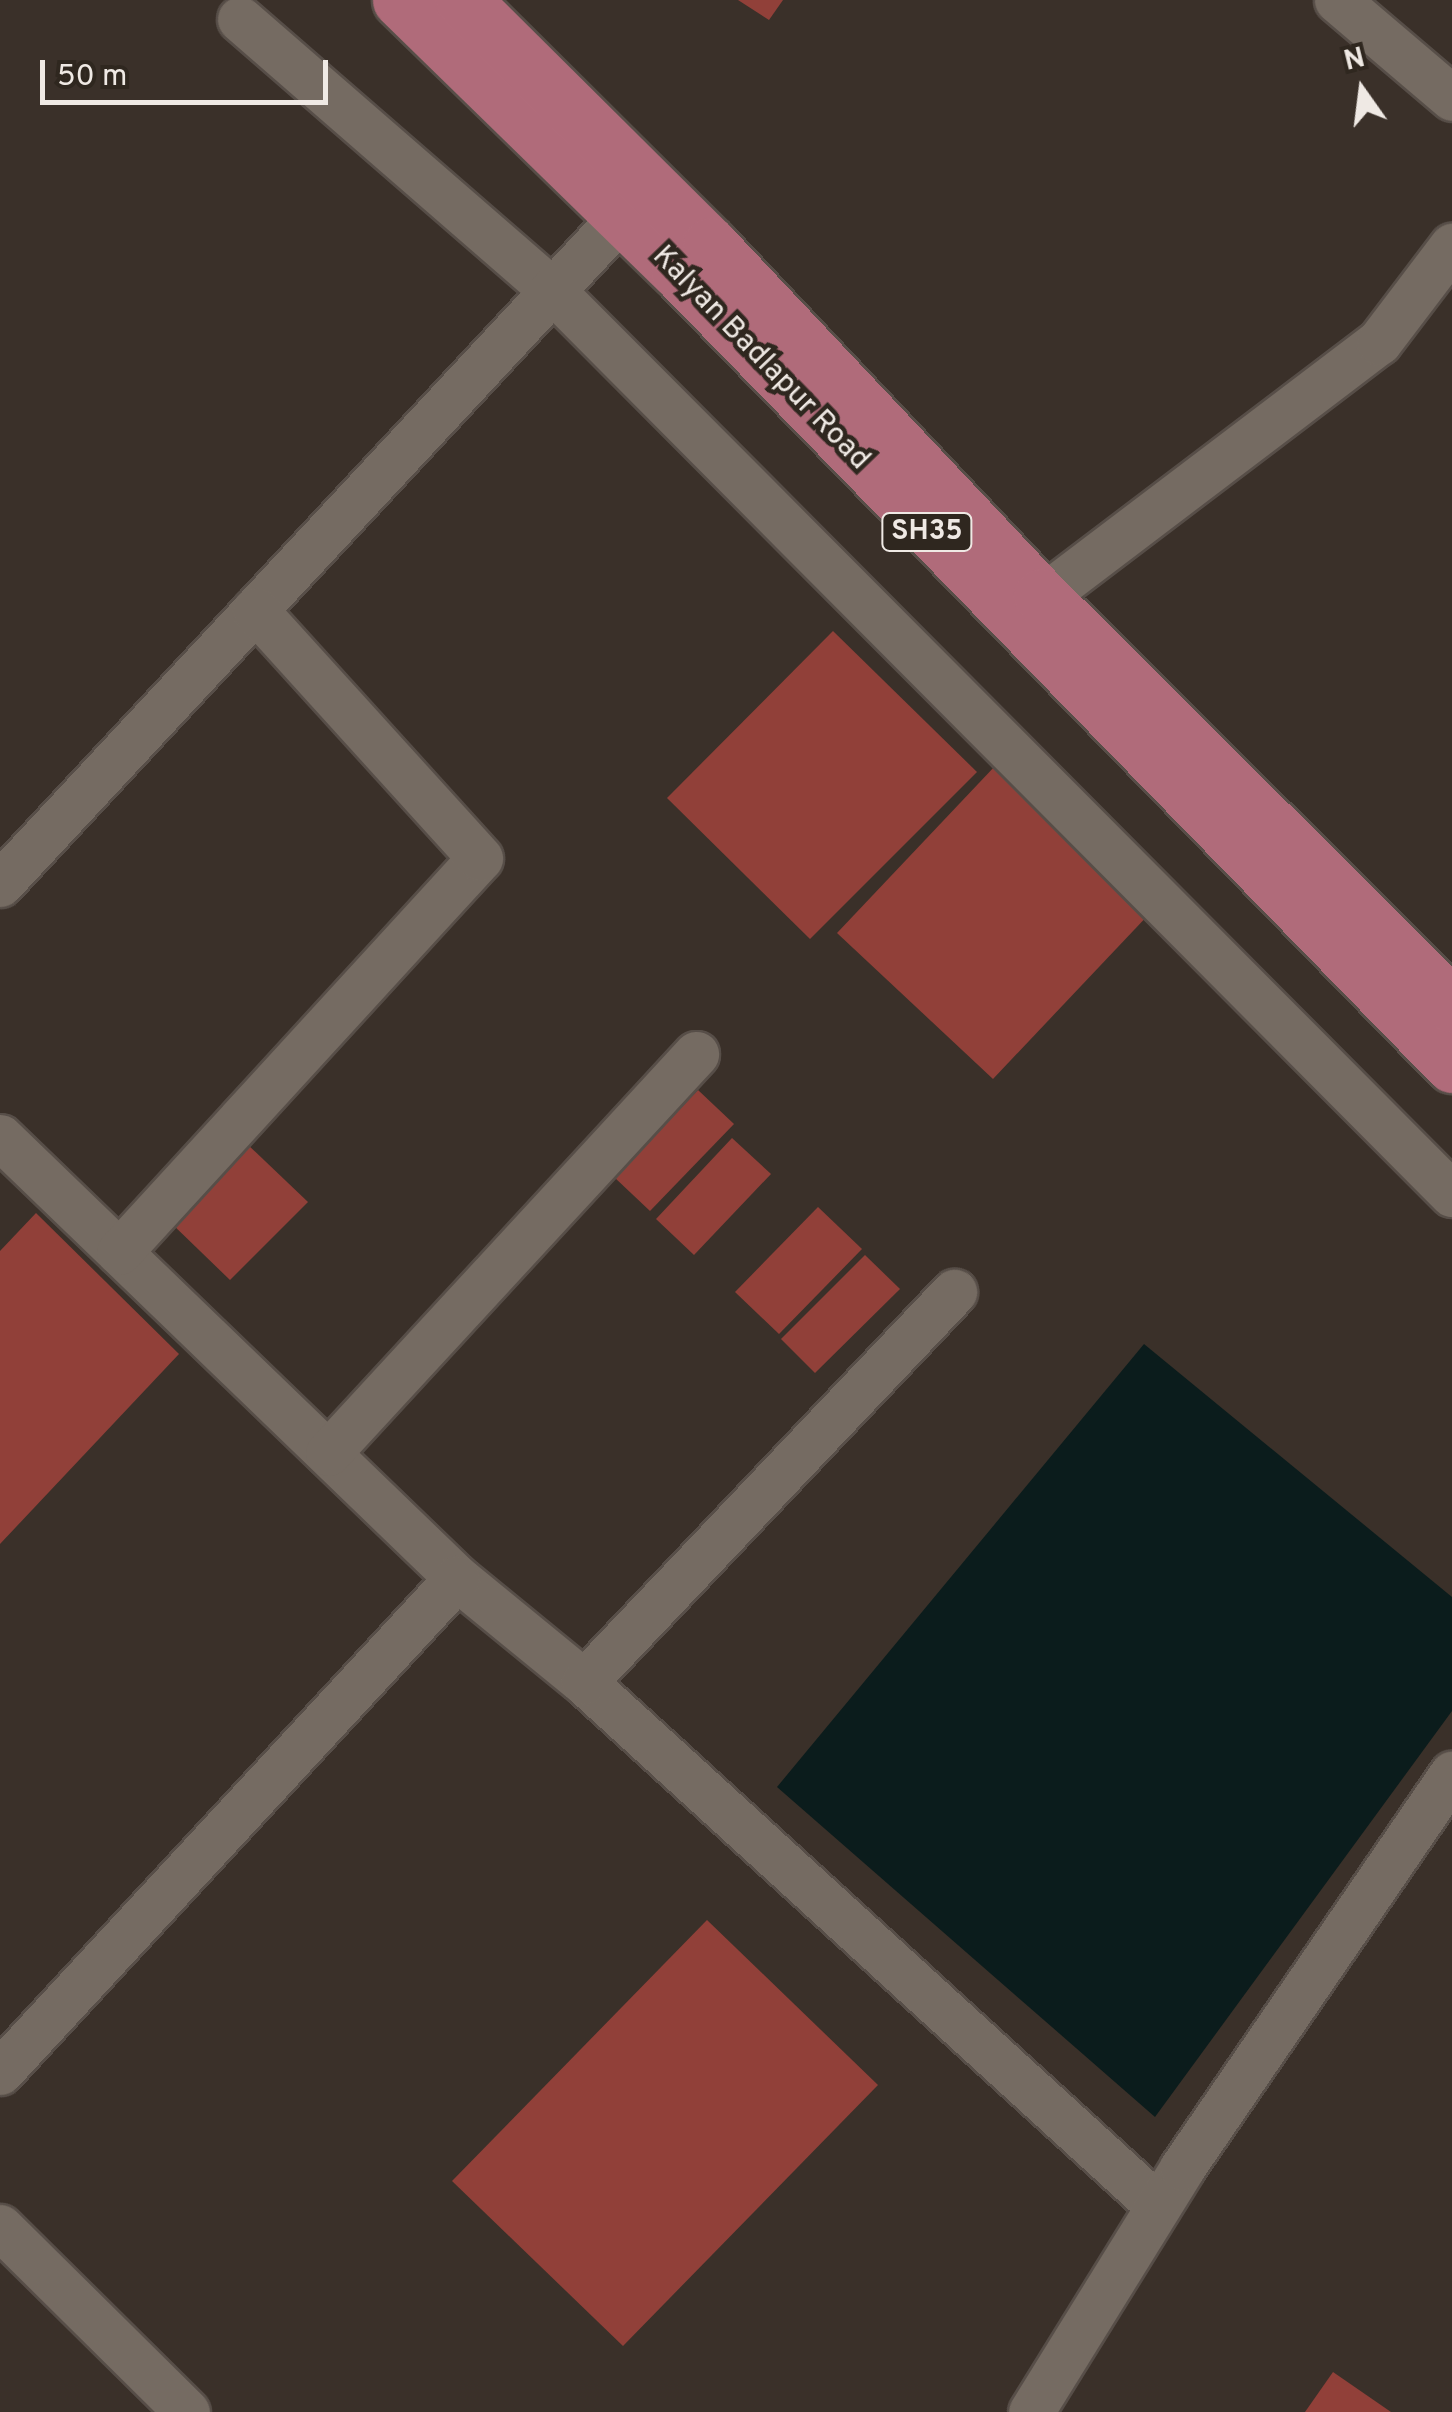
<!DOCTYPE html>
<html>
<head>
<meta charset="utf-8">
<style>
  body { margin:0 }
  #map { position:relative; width:1452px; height:2412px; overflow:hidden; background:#3a3029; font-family:Overpass,sans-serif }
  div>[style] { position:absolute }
  .water>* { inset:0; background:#0b1c1c }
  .building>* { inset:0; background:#914039 }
  .roads { filter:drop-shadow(2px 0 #574e48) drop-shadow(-2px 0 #574e48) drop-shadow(0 2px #574e48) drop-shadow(0 -2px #574e48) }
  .street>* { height:45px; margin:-22.5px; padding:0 22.5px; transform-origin:22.5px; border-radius:22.5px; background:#756b62 }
  .primary>* { height:55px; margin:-27.5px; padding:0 27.5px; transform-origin:27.5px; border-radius:27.5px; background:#b06b7a }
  span { translate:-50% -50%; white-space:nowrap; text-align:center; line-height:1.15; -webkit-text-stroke:9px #2f271f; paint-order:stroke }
  .shield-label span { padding:2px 8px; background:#2f271f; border:2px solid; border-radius:8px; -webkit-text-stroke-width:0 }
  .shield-label { font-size:28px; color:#efe9e4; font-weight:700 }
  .street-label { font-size:30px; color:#efe9e4 }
  .north { position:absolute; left:1312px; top:40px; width:100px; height:100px; -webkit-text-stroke:8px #2f271f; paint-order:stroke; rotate:346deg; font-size:28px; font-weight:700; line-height:40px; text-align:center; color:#efe9e4 }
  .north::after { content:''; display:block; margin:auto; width:35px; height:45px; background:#efe9e4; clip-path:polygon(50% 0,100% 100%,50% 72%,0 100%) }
  .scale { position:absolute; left:40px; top:60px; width:288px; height:45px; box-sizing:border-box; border:5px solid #efe9e4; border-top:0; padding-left:12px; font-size:30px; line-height:35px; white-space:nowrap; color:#efe9e4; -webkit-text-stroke:8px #2f271f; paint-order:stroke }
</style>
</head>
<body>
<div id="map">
  <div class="water">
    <div style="clip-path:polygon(1144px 1344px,1452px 1597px,1452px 1711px,1155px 2117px,777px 1787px)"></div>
  </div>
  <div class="building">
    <div style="clip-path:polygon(738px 0,783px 0,769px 20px)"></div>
    <div style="clip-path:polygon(833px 631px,977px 772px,810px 939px,667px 798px)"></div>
    <div style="clip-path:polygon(996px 765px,1152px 911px,993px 1079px,837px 933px)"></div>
    <div style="clip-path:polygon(698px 1090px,734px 1124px,650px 1211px,614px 1177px)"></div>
    <div style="clip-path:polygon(732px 1138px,771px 1174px,694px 1255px,656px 1219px)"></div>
    <div style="clip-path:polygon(246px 1143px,308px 1202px,230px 1280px,169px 1221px)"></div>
    <div style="clip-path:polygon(818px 1207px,862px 1249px,779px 1334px,735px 1292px)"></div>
    <div style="clip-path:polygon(36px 1213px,179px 1354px,0 1544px,0 1251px)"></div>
    <div style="clip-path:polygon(865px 1255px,900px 1289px,815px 1373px,781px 1339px)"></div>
    <div style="clip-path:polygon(707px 1920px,878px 2085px,623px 2346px,452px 2181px)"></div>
    <div style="clip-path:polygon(1333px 2372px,1391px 2412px,1305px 2412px)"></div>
  </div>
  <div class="roads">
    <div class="street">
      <div style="left:1337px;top:0;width:151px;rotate:40.4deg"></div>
      <div style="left:240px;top:19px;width:413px;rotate:41deg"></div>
      <div style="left:552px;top:290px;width:1276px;rotate:45.13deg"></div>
      <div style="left:1015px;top:618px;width:457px;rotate:-37.2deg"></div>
      <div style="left:1379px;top:342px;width:121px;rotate:-52.8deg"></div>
      <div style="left:0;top:884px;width:911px;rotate:-47.05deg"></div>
      <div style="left:0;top:1137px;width:635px;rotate:43.98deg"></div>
      <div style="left:457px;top:1578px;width:164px;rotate:39.3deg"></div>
      <div style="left:584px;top:1682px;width:777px;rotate:42.39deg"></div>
      <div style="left:119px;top:1252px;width:534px;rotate:-47.5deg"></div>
      <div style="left:480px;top:858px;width:335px;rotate:-132.2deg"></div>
      <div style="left:328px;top:1453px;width:543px;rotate:-47.31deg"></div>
      <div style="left:584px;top:1682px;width:538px;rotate:-46.51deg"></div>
      <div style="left:0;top:2072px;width:673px;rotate:-47.23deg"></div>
      <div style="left:0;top:2227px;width:263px;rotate:44.7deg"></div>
      <div style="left:1031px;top:2412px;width:287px;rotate:-58.2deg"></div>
      <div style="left:1182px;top:2168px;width:478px;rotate:-55.6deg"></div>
    </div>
    <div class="primary">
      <div style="left:400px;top:0;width:388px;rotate:44.3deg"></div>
      <div style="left:678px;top:271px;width:1109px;rotate:45.73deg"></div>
      <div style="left:463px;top:0;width:348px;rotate:44.8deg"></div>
      <div style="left:710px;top:245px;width:482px;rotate:46.7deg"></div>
      <div style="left:1041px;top:596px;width:580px;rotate:44.86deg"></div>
    </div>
  </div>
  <div class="shield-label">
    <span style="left:927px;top:532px">SH35</span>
  </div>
  <div class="street-label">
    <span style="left:760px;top:359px;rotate:46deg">Kalyan Badlapur Road</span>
  </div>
  <div class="north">N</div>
  <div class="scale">50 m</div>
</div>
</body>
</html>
